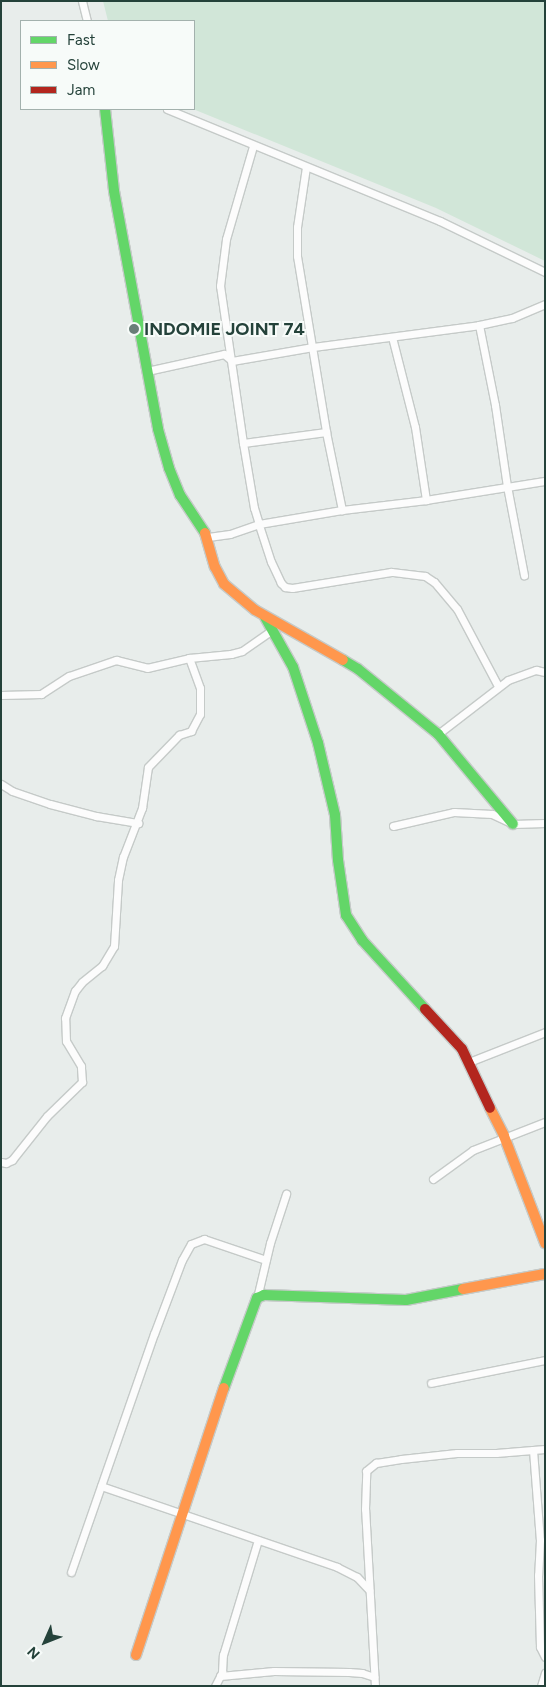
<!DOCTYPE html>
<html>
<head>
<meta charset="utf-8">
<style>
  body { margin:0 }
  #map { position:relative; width:546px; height:1687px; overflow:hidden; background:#e8edeb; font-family:Figtree,sans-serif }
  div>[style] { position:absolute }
  .green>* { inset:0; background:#d1e6d8 }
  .roads { filter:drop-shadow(1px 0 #c5cac8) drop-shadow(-1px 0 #c5cac8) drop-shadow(0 1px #c5cac8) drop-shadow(0 -1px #c5cac8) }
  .street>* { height:7px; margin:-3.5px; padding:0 3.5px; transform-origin:3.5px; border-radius:3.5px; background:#fcfcfc }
  .fast>* { height:10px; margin:-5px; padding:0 5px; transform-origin:5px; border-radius:5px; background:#63d668 }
  .slow>* { height:10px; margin:-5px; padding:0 5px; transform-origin:5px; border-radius:5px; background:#ff974d }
  .jam>* { height:10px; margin:-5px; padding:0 5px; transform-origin:5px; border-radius:5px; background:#b3261e }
  .dots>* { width:14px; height:14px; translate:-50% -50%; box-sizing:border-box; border:2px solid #f7fbf9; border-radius:50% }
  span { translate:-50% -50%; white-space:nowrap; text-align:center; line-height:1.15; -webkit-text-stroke:4px #f7fbf9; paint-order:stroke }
  .poi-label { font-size:18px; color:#24423a; font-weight:700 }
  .left { translate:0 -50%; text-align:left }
  .frame { position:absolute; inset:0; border:2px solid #24423a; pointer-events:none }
  .legend { position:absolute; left:20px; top:20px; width:175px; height:90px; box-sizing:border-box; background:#f7fbf9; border:1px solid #a3b1ad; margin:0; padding:6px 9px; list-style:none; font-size:15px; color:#24423a }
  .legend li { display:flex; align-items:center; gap:10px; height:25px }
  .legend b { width:25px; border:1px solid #a3b1ad }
  .north { position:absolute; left:20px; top:1617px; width:50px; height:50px; -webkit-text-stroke:4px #f7fbf9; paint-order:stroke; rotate:226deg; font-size:14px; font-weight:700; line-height:20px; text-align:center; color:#24423a }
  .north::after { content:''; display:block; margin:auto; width:18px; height:22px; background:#24423a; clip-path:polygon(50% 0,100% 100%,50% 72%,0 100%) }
</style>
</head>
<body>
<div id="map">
  <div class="green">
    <div style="clip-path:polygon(103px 1px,545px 1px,545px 261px,436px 208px,193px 109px,194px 21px,108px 21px)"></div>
  </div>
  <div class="roads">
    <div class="street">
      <div style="left:82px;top:1px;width:21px;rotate:76deg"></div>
      <div style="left:167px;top:109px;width:295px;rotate:22.3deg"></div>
      <div style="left:440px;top:221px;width:117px;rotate:25.9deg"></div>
      <div style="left:306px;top:167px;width:61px;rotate:98.5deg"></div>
      <div style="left:297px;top:227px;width:29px;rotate:90deg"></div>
      <div style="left:297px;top:256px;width:178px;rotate:80.6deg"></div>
      <div style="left:326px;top:432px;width:80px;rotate:78.4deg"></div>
      <div style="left:479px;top:325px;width:82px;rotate:78.7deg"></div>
      <div style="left:495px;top:405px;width:82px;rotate:81.6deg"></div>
      <div style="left:507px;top:486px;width:91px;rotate:79.2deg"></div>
      <div style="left:392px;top:337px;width:93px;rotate:75.7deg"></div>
      <div style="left:415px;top:427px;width:74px;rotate:81.4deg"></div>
      <div style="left:147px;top:371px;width:79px;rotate:-12.4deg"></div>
      <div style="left:224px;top:354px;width:11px;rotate:41deg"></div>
      <div style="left:232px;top:361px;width:82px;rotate:-9.8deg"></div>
      <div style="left:313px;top:347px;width:167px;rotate:-7.5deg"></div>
      <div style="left:479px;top:325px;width:34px;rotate:-12deg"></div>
      <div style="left:512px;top:318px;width:36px;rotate:-23deg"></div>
      <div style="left:243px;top:443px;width:84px;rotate:-7.5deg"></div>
      <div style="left:208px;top:537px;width:22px;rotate:-8deg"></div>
      <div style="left:230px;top:534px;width:31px;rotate:-19deg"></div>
      <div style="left:259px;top:524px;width:17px;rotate:-107deg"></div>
      <div style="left:254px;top:508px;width:66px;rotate:-99.6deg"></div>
      <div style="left:243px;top:443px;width:159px;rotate:-98.3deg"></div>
      <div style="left:220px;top:286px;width:47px;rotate:-82.7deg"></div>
      <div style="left:226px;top:239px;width:97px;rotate:-73.8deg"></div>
      <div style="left:498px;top:686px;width:87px;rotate:-118deg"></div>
      <div style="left:457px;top:609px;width:35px;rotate:-130deg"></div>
      <div style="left:434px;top:582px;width:11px;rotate:-146deg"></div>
      <div style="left:425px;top:576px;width:34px;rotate:-173deg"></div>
      <div style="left:391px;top:572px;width:100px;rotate:170.8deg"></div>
      <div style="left:292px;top:588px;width:7px;rotate:-172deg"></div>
      <div style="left:285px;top:587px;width:6px;rotate:-135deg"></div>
      <div style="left:281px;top:583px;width:23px;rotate:-115deg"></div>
      <div style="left:271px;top:562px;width:40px;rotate:-108deg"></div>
      <div style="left:259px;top:524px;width:84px;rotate:-9.6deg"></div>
      <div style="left:342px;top:510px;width:85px;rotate:-6.8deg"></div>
      <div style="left:426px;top:500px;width:121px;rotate:-9.1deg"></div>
      <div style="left:1px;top:695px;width:40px;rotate:-1.4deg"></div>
      <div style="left:41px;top:694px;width:33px;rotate:-33deg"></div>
      <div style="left:69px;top:676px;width:50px;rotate:-18.8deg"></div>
      <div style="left:116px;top:660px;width:32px;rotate:14deg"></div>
      <div style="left:147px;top:668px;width:43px;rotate:-13.4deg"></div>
      <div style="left:189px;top:658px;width:42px;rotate:-5.4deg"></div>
      <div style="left:231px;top:654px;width:11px;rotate:-15deg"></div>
      <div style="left:242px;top:651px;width:37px;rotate:-35deg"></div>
      <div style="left:438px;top:734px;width:88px;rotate:-37.6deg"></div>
      <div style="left:508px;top:680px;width:30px;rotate:-20deg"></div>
      <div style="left:536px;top:670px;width:9px;rotate:13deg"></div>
      <div style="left:1px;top:784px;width:13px;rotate:32deg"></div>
      <div style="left:12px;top:791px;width:40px;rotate:18.9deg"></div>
      <div style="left:50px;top:804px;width:48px;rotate:14.6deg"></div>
      <div style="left:96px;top:816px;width:43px;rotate:9.5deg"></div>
      <div style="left:393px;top:826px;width:63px;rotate:-12.9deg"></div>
      <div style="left:454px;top:812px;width:38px;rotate:3deg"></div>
      <div style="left:492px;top:814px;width:23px;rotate:25deg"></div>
      <div style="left:513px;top:824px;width:32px;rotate:-2deg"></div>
      <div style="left:469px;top:1062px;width:82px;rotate:-21.5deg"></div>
      <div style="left:1px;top:1162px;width:5px;rotate:11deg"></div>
      <div style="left:6px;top:1163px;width:7px;rotate:-27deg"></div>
      <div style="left:12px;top:1160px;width:56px;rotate:-51.5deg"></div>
      <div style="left:47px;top:1116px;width:49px;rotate:-44.2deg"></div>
      <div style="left:82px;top:1082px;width:16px;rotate:-94deg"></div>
      <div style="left:81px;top:1066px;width:29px;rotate:-121deg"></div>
      <div style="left:66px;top:1041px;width:23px;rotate:-92deg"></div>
      <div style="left:65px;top:1018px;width:29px;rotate:-70deg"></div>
      <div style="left:75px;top:991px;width:11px;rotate:-52deg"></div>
      <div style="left:82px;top:982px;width:26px;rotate:-39deg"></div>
      <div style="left:102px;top:966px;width:23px;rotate:-59deg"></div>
      <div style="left:114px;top:946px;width:66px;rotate:-86.5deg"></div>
      <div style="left:118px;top:880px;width:24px;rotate:-78deg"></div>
      <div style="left:123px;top:857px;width:53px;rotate:-68.8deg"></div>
      <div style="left:142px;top:808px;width:41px;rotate:-81.7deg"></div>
      <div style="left:148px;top:767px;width:45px;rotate:-45.9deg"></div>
      <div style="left:179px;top:735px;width:13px;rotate:-18deg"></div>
      <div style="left:191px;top:731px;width:19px;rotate:-62deg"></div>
      <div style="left:200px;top:714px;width:26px;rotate:-90deg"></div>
      <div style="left:200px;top:688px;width:32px;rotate:-110deg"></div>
      <div style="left:433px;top:1179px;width:49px;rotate:-35.9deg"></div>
      <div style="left:473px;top:1150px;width:77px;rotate:-21.3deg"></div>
      <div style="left:257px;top:1298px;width:57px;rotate:-76.7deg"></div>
      <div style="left:270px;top:1243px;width:52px;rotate:-71.9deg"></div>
      <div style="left:431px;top:1383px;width:116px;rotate:-11.4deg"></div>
      <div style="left:533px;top:1450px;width:90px;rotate:85.6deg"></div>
      <div style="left:540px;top:1540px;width:35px;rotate:93deg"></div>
      <div style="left:538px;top:1575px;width:72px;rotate:88.4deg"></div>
      <div style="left:540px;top:1647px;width:11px;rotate:63deg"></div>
      <div style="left:101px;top:1486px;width:250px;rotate:18.9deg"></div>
      <div style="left:337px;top:1567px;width:22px;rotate:27deg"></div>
      <div style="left:357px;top:1577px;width:18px;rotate:47deg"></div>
      <div style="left:71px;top:1572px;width:252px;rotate:-70.8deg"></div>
      <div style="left:154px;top:1334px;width:79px;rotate:-69.3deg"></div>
      <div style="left:182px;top:1260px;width:18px;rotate:-61deg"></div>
      <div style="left:191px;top:1244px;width:14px;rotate:-21deg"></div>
      <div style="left:204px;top:1239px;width:65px;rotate:18.7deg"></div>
      <div style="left:220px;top:1676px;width:54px;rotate:-5.3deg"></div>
      <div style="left:274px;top:1671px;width:75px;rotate:0.8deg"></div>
      <div style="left:349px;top:1672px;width:13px;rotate:4deg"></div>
      <div style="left:362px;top:1673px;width:13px;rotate:18deg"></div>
      <div style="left:215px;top:1686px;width:16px;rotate:-63deg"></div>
      <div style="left:222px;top:1672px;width:17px;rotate:-87deg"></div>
      <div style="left:223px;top:1655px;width:120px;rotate:-73.1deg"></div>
      <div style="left:375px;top:1686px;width:177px;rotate:-93.2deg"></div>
      <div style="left:365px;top:1509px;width:38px;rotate:-88deg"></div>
      <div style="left:366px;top:1471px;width:13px;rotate:-39deg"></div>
      <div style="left:376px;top:1463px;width:25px;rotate:-9deg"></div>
      <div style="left:401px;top:1459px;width:56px;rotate:-6.1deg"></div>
      <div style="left:457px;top:1453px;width:39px"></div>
      <div style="left:496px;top:1453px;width:49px;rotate:-4.7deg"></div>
      <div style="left:541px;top:1686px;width:14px;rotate:-73deg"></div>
    </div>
    <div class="fast">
      <div style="left:105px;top:109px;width:82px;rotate:83.7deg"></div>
      <div style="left:114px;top:191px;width:242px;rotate:79.5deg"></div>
      <div style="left:158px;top:429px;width:41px;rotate:74.2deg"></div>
      <div style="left:169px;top:468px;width:29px;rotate:68deg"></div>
      <div style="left:180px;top:495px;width:45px;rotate:56.7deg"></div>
      <div style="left:265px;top:617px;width:57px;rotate:60.8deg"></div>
      <div style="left:293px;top:667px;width:80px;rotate:71.8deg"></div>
      <div style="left:318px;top:743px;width:74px;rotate:76.7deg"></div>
      <div style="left:335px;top:815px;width:45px;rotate:86.2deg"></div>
      <div style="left:338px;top:860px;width:56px;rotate:81.7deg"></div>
      <div style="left:346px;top:915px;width:30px;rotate:57deg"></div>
      <div style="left:362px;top:940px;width:93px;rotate:47.6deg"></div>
      <div style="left:343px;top:660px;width:17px;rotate:31deg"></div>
      <div style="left:358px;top:669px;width:103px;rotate:39.1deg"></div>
      <div style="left:438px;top:734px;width:117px;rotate:50.2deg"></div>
      <div style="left:224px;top:1388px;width:96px;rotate:-69.9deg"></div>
      <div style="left:257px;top:1298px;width:8px;rotate:-23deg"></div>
      <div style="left:264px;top:1295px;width:142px;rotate:2deg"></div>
      <div style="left:406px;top:1300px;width:58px;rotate:-10.9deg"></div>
    </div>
    <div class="slow">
      <div style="left:205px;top:533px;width:35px;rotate:74deg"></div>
      <div style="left:215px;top:567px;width:19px;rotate:62deg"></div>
      <div style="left:224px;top:584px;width:40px;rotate:40deg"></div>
      <div style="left:255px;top:610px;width:101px;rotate:29.6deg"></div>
      <div style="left:490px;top:1108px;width:31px;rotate:63deg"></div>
      <div style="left:504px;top:1136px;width:115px;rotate:69deg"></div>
      <div style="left:463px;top:1289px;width:83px;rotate:-10.4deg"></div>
      <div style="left:136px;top:1655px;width:281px;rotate:-71.8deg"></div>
    </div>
    <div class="jam">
      <div style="left:425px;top:1009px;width:54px;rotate:47.2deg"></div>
      <div style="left:462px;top:1049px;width:65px;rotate:64.6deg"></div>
    </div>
  </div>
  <div class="dots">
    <div style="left:134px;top:329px;background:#697e78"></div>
  </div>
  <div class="poi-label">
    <span class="left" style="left:144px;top:329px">INDOMIE JOINT 74</span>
  </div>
  <div class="frame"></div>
  <ul class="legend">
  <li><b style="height:6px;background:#63d668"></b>Fast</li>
  <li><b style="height:6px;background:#ff974d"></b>Slow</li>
  <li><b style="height:6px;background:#b3261e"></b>Jam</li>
  </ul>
  <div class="north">N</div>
</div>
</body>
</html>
